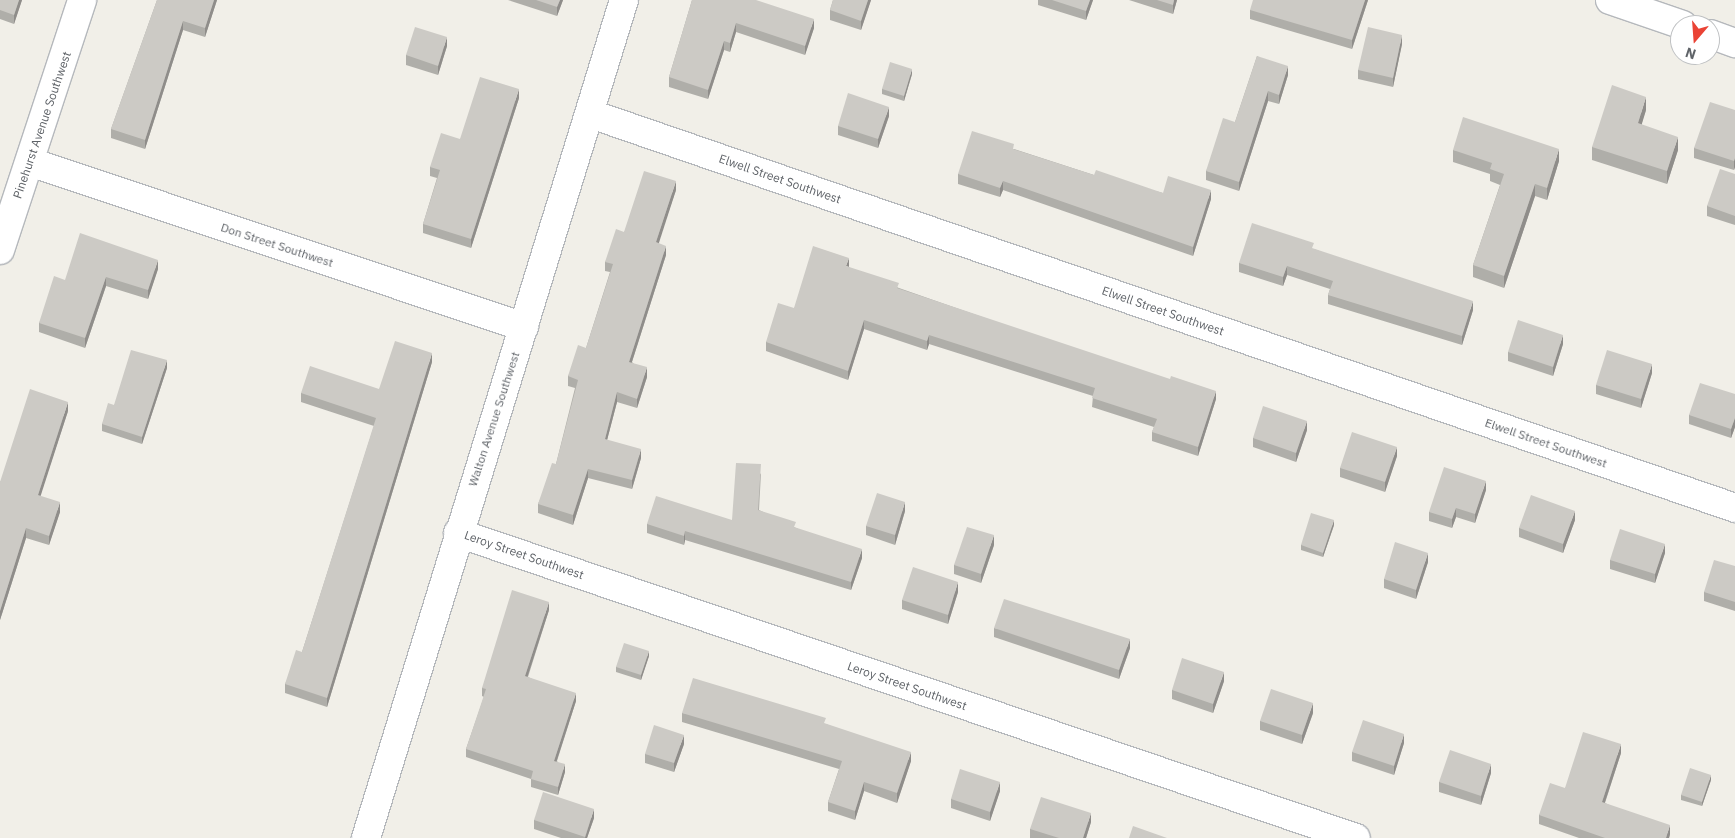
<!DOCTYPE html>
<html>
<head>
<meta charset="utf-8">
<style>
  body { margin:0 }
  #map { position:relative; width:1735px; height:838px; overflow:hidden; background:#f1efe8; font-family:"IBM Plex Sans",sans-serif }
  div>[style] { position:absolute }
  .roads { filter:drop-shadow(1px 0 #b5b8bc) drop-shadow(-1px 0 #b5b8bc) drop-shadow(0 1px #b5b8bc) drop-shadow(0 -1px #b5b8bc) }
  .minor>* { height:28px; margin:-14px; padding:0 14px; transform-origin:14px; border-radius:14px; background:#fff }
  .wall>* { inset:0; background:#afaea9 }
  .shaded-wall>* { inset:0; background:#8f8d8a }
  .building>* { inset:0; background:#cccac5 }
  span { translate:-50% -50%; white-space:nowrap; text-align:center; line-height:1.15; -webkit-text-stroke:4px #fff; paint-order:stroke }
  .street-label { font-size:12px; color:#5f6368 }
  .north { position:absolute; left:1670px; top:15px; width:50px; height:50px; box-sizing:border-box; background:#fff; border:1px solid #bfc1c3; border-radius:50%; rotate:198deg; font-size:14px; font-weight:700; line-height:20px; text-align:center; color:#5f6368 }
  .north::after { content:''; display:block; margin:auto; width:18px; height:22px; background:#ea4335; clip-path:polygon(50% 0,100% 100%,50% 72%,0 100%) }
</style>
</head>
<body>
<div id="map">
  <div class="roads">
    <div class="minor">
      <div style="left:1610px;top:0;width:77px;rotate:18.9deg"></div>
      <div style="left:1710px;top:34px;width:27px;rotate:20deg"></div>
      <div style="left:591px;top:114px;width:1210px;rotate:19deg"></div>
      <div style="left:30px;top:162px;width:521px;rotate:18.47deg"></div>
      <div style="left:0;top:250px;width:263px;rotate:-71.8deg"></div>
      <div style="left:458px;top:533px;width:948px;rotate:18.76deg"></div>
      <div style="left:366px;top:838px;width:877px;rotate:-72.89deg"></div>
    </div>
  </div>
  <div class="wall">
    <div style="clip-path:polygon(0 0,22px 0,14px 24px,0 19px)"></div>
    <div style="clip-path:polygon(157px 0,217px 0,205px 37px,183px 30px,145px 149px,111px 138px,111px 129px)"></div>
    <div style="clip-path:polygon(508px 0,563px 0,557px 16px)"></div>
    <div style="clip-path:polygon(692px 0,814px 28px,805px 55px,736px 32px,730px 52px,724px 50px,708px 99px,669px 87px,669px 77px)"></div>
    <div style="clip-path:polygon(833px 0,871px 0,861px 30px,830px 20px,830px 10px)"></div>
    <div style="clip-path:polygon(1038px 0,1093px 0,1086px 20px,1038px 5px)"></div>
    <div style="clip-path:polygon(1129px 0,1177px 0,1173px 14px)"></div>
    <div style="clip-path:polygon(1368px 0,1352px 49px,1250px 19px,1250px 10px)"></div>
    <div style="clip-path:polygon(1402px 44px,1393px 87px,1358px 79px,1358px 70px)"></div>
    <div style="clip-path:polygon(447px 46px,438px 75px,406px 65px,406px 55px)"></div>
    <div style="clip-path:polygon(1257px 56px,1288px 75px,1279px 104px,1268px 101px,1239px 191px,1206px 180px,1206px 171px,1235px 122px)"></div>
    <div style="clip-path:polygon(912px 74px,904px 101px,882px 94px,882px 89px)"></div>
    <div style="clip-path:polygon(519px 98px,471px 248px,423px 233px,423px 224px,437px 178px,430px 176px,430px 167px,460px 139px)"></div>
    <div style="clip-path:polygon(1646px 110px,1641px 125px,1678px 150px,1667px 184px,1592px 160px,1592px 147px)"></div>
    <div style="clip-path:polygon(1735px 110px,1735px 167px,1734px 170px,1694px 158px,1694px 148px)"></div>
    <div style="clip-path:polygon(889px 116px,878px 148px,838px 135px,838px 126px)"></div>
    <div style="clip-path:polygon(1014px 149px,1094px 175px,1163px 193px,1211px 199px,1193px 256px,1003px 190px,1000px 197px,958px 184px,958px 174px)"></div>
    <div style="clip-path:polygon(1453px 150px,1559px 161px,1547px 200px,1535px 196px,1504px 288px,1473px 277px,1473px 265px,1500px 185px,1490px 181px,1490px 174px,1453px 162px)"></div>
    <div style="clip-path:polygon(1735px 174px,1735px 225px,1707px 216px,1707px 206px)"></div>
    <div style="clip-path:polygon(676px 190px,658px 243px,666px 255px,632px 362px,647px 377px,637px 408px,617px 402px,607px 440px,641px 458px,632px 489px,588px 478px,573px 525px,538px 513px,538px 504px,556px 464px,575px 388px,568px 386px,568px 376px,586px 348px,610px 272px,605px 271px,605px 262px,624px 232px)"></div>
    <div style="clip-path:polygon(1314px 249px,1473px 310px,1462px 345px,1328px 304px,1328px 295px,1330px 289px,1287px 275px,1283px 286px,1239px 272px,1239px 263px)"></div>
    <div style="clip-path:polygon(848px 267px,899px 288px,1216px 399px,1198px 456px,1152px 441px,1152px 432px,1154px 427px,1092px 407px,1093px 396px,929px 344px,927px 350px,864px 329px,848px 380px,766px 351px,766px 342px,794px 308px)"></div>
    <div style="clip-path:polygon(158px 269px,148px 299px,106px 286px,85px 348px,39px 332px,39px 323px,65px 280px)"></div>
    <div style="clip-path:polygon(1563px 344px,1553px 376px,1508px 361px,1508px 352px)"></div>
    <div style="clip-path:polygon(432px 362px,327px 707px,285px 693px,285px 684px,302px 652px,374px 426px,301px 402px,301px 393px,379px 389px)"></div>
    <div style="clip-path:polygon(167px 368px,142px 444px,102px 431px,102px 424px,114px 405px)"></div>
    <div style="clip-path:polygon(1652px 373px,1641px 408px,1596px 394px,1596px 385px)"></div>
    <div style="clip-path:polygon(1735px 394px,1735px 427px,1731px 438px,1689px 424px,1689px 415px)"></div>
    <div style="clip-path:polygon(68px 411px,40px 496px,60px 512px,49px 545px,26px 538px,0 620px,0 482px)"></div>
    <div style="clip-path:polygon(1307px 430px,1296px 462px,1253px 447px,1253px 438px)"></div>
    <div style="clip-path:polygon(1397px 456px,1385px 492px,1340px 477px,1340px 468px)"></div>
    <div style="clip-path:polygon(761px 473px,759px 510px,796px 528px,862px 558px,851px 590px,685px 540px,684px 545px,647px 533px,647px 524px,732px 520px)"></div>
    <div style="clip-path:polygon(1486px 490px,1475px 523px,1456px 517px,1452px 528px,1429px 521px,1429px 512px)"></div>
    <div style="clip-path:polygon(905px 511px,895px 545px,866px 535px,866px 526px)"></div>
    <div style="clip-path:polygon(1575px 520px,1563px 553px,1519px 537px,1519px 528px)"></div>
    <div style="clip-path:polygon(1334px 525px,1323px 557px,1301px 550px,1301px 545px)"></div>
    <div style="clip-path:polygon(994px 545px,981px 583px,954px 574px,954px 565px)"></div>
    <div style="clip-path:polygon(1665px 553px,1655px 583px,1610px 569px,1610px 560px)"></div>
    <div style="clip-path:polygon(1428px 562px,1416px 599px,1384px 588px,1384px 579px)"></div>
    <div style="clip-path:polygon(1735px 566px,1735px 611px,1704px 601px,1704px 592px)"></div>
    <div style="clip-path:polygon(958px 592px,948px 624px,902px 609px,902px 600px)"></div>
    <div style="clip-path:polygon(549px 610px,528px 677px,576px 701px,557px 761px,565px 772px,558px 795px,531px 787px,531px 779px,466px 757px,466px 749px,484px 697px,482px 696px,482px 688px)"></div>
    <div style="clip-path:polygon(994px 628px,1130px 648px,1119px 679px,994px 637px)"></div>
    <div style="clip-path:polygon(649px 656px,641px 680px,616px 672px,616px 667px)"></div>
    <div style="clip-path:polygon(1224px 681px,1213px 713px,1172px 699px,1172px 690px)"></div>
    <div style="clip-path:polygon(682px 713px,826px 724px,911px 761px,897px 803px,864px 791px,855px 820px,828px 811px,828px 802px,839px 769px,682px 722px)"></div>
    <div style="clip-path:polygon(1313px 713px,1302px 744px,1260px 730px,1260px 721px)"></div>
    <div style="clip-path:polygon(1404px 743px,1394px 775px,1352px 761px,1352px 752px)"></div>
    <div style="clip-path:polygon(684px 744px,674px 772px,645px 763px,645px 754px)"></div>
    <div style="clip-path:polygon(1621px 753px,1605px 803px,1670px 834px,1669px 838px,1579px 838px,1539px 824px,1539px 815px,1565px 788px)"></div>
    <div style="clip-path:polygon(1491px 773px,1481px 805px,1439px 792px,1439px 782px)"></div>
    <div style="clip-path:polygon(1711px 780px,1702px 806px,1681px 800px,1681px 795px)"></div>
    <div style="clip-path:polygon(1000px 791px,990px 821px,951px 808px,951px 799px)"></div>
    <div style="clip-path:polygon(594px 818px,587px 838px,561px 838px,534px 829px,534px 820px)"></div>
    <div style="clip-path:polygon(1091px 822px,1086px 838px,1030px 838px,1030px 829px)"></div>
  </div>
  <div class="shaded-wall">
    <div style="clip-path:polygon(19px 0,22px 0,14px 24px,14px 15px)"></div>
    <div style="clip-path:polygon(214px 0,217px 0,205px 37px,205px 28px)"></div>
    <div style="clip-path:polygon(560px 0,563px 0,557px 16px,557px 7px)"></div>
    <div style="clip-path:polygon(868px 0,871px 0,861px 30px,861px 21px)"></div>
    <div style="clip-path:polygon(1090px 0,1093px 0,1086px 20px,1086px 11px)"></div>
    <div style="clip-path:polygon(1174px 0,1177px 0,1173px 14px,1173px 5px)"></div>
    <div style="clip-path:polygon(1365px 0,1368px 0,1352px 49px,1352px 40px)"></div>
    <div style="clip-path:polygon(814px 19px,814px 28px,805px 55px,805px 46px)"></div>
    <div style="clip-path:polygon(183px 21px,183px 30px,145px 149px,145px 140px)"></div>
    <div style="clip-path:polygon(736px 23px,736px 32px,730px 52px,730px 43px)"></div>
    <div style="clip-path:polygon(1402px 35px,1402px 44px,1393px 87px,1393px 78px)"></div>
    <div style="clip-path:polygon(447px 37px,447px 46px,438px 75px,438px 66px)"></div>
    <div style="clip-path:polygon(724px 41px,724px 50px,708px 99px,708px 90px)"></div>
    <div style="clip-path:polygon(1288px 66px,1288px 75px,1279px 104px,1279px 95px)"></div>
    <div style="clip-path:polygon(912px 69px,912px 74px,904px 101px,904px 96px)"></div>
    <div style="clip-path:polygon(519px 89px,519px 98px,471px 248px,471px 239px)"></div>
    <div style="clip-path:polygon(1268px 91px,1268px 101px,1239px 191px,1239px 182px)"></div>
    <div style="clip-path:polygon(1646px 97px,1646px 110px,1638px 137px,1638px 123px)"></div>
    <div style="clip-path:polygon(889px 107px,889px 116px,878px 148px,878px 139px)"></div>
    <div style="clip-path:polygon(1678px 137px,1678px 150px,1667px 184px,1667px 171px)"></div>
    <div style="clip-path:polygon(1559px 149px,1559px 161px,1547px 200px,1547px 188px)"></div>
    <div style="clip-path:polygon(1735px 158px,1735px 167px,1734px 170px,1734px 161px)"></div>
    <div style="clip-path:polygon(676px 181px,676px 190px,656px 252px,656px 242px)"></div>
    <div style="clip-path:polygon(1003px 181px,1003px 190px,1000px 197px,1000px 188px)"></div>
    <div style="clip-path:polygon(1535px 184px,1535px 196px,1504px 288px,1504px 276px)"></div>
    <div style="clip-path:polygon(1211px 190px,1211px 199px,1193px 256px,1193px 247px)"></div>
    <div style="clip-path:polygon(666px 246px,666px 255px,629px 371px,629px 362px)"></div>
    <div style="clip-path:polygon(849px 258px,849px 267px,846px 266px)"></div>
    <div style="clip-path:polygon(158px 260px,158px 269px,148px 299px,148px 290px)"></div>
    <div style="clip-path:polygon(1287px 266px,1287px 275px,1283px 286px,1283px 277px)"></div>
    <div style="clip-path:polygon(106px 277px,106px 286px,85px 348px,85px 338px)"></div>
    <div style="clip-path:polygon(1473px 301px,1473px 310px,1462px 345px,1462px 336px)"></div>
    <div style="clip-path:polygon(864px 320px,864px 329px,848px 380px,848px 371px)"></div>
    <div style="clip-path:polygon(929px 335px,929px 344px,927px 350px,927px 341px)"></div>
    <div style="clip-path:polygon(1563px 335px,1563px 344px,1553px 376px,1553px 367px)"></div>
    <div style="clip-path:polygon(432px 353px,432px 362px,327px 707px,327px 698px)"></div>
    <div style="clip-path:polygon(167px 360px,167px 368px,142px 444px,142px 437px)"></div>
    <div style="clip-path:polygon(1652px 364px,1652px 373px,1641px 408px,1641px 399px)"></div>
    <div style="clip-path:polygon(647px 367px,647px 377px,637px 408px,637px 399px)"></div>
    <div style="clip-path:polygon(1216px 391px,1216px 399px,1198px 456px,1198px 447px)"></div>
    <div style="clip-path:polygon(617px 392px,617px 402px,605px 448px,605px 439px)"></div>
    <div style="clip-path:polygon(68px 402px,68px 411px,38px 504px,38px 495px)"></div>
    <div style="clip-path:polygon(1735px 418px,1735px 427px,1731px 438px,1731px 429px)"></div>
    <div style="clip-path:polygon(1307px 421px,1307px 430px,1296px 462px,1296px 453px)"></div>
    <div style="clip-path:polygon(1397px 447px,1397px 456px,1385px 492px,1385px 482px)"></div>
    <div style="clip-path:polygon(641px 449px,641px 458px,632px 489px,632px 480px)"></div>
    <div style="clip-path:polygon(588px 469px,588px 478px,573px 525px,573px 515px)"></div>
    <div style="clip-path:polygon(1486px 481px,1486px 490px,1475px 523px,1475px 514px)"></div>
    <div style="clip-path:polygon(60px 502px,60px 512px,49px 545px,49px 536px)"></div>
    <div style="clip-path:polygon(905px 502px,905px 511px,895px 545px,895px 535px)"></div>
    <div style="clip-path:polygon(1456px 508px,1456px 517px,1452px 528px,1452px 519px)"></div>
    <div style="clip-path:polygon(1575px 511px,1575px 520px,1563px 553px,1563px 544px)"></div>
    <div style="clip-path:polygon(1334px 520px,1334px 525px,1323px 557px,1323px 553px)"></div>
    <div style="clip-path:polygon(26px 528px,26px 538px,0 620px,0 611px)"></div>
    <div style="clip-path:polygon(685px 531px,685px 540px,684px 545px,684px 536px)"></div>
    <div style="clip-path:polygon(994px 535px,994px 545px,981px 583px,981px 574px)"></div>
    <div style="clip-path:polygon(1665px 544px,1665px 553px,1655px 583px,1655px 574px)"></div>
    <div style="clip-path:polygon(862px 549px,862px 558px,851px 590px,851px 582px)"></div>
    <div style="clip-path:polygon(1428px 553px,1428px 562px,1416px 599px,1416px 590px)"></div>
    <div style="clip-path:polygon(958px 582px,958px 592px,948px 624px,948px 615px)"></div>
    <div style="clip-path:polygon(549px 602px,549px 610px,525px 684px,525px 676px)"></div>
    <div style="clip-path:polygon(1130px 639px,1130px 648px,1119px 679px,1119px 670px)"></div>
    <div style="clip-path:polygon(649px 651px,649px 656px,641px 680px,641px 675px)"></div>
    <div style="clip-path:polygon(1224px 672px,1224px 681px,1213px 713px,1213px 704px)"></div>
    <div style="clip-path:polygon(576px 693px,576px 701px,554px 769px,554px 761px)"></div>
    <div style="clip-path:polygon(1313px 703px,1313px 713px,1302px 744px,1302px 735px)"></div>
    <div style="clip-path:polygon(1404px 734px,1404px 743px,1394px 775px,1394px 766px)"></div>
    <div style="clip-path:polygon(684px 735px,684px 744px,674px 772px,674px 763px)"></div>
    <div style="clip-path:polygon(1621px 744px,1621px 753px,1602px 811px,1602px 802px)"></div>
    <div style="clip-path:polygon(911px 752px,911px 761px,897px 803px,897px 793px)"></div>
    <div style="clip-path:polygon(565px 764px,565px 772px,558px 795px,558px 787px)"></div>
    <div style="clip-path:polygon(1491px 764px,1491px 773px,1481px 805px,1481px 796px)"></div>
    <div style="clip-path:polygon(1711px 775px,1711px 780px,1702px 806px,1702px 802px)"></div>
    <div style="clip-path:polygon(864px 782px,864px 791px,855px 820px,855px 811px)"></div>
    <div style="clip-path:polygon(1000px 782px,1000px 791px,990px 821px,990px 812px)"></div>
    <div style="clip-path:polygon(594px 809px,594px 818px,587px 838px,585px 838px)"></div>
    <div style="clip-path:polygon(1091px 813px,1091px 822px,1086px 838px,1083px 838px)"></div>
    <div style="clip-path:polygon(1670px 825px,1670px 834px,1669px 838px,1666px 838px)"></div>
  </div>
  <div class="building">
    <div style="clip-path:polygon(0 0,19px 0,14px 15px,0 10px)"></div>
    <div style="clip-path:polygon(157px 0,214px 0,205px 28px,183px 21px,145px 140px,111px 129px)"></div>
    <div style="clip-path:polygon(536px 0,560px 0,557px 7px)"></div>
    <div style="clip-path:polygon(692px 0,756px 0,814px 19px,805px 46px,736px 23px,730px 43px,724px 41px,708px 90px,669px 77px)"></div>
    <div style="clip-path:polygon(833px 0,868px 0,861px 21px,830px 10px)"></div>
    <div style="clip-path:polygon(1052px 0,1090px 0,1086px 11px)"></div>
    <div style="clip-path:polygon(1157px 0,1174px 0,1173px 5px)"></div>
    <div style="clip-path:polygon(1253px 0,1365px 0,1352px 40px,1250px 10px)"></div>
    <div style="clip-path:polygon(415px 27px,447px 37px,438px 66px,406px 55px)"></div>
    <div style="clip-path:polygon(1368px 27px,1402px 35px,1393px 78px,1358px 70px)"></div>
    <div style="clip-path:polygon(1257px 56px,1288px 66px,1279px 95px,1268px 91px,1239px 182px,1206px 171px,1223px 118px,1235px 122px)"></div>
    <div style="clip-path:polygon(890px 62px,912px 69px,904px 96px,882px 89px)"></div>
    <div style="clip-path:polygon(480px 77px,519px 89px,471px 239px,423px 224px,440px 170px,430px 167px,441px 133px,460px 139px)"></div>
    <div style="clip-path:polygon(1612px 85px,1646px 97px,1638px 123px,1678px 137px,1667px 171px,1592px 147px)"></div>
    <div style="clip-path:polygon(848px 93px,889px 107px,878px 139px,838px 126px)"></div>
    <div style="clip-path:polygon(1710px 102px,1735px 110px,1735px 158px,1734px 161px,1694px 148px)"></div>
    <div style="clip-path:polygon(1463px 117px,1559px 149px,1547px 188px,1535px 184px,1504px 276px,1473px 265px,1504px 174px,1490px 169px,1492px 163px,1453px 150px)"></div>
    <div style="clip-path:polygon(972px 131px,1014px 144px,1013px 149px,1094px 175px,1096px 170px,1163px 193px,1168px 176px,1211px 190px,1193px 247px,1003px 181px,1000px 188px,958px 174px)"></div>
    <div style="clip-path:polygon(1720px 169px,1735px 174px,1735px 216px,1707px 206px)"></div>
    <div style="clip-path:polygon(644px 171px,676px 181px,656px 242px,666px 246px,629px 362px,647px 367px,637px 399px,617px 392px,605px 439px,641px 449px,632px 480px,588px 469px,573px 515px,538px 504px,552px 463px,556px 464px,578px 380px,568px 376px,578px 345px,586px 348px,613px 264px,605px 262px,616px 229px,624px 232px)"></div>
    <div style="clip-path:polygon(1252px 223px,1314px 243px,1312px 248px,1473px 301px,1462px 336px,1328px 295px,1333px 281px,1287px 266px,1283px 277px,1239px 263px)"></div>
    <div style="clip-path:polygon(80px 233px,158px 260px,148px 290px,106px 277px,85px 338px,39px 323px,54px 276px,65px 280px)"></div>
    <div style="clip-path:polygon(813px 246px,849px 258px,846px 266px,899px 283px,897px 288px,1170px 379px,1171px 376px,1216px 391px,1198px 447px,1152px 432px,1157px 419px,1092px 398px,1095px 388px,929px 335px,927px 341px,864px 320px,848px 371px,766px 342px,778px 303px,794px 308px)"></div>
    <div style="clip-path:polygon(1518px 320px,1563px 335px,1553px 367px,1508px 352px)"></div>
    <div style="clip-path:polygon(395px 341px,432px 353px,327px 698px,285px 684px,296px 650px,302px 652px,376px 418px,301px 393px,310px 366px,379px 389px)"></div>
    <div style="clip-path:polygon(131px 350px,167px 360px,142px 437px,102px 424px,108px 403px,114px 405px)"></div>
    <div style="clip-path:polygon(1607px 350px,1652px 364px,1641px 399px,1596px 385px)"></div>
    <div style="clip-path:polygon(1700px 383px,1735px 394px,1735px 418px,1731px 429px,1689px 415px)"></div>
    <div style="clip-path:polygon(30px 389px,68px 402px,38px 495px,60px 502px,49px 536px,26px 528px,0 611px,0 482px)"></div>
    <div style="clip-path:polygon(1263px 406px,1307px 421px,1296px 453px,1253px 438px)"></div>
    <div style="clip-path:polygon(1352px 432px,1397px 447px,1385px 482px,1340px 468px)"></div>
    <div style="clip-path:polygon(736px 463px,761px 464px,758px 510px,796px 522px,794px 527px,862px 549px,851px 582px,685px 531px,684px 536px,647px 524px,656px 496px,732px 520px)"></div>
    <div style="clip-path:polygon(1444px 467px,1486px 481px,1475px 514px,1456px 508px,1452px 519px,1429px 512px)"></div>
    <div style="clip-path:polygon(877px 493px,905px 502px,895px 535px,866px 526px)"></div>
    <div style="clip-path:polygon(1531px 495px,1575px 511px,1563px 544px,1519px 528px)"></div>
    <div style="clip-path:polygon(1311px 513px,1334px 520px,1323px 553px,1301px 545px)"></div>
    <div style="clip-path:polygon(967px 527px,994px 535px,981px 574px,954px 565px)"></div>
    <div style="clip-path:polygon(1620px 529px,1665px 544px,1655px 574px,1610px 560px)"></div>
    <div style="clip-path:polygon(1395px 542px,1428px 553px,1416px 590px,1384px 579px)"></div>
    <div style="clip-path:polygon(1714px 560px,1735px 566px,1735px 602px,1704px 592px)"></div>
    <div style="clip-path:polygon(913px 567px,958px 582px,948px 615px,902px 600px)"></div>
    <div style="clip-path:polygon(512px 590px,549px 602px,525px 676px,576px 693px,554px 761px,565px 764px,558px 787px,531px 779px,533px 771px,466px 749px,486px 689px,482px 688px)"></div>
    <div style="clip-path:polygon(1004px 599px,1130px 639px,1119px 670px,994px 628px)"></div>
    <div style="clip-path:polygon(624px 643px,649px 651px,641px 675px,616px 667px)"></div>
    <div style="clip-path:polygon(1182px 658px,1224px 672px,1213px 704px,1172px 690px)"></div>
    <div style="clip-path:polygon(693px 678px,826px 718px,824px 723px,911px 752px,897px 793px,864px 782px,855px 811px,828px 802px,842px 761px,682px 713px)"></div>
    <div style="clip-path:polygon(1271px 689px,1313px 703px,1302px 735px,1260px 721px)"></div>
    <div style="clip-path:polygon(1363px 720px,1404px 734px,1394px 766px,1352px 752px)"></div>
    <div style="clip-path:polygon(654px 725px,684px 735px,674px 763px,645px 754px)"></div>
    <div style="clip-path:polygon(1583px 732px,1621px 744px,1602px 802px,1670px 825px,1666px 838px,1605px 838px,1539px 815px,1550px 783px,1565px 788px)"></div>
    <div style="clip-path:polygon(1450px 750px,1491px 764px,1481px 796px,1439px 782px)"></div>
    <div style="clip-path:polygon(1690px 768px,1711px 775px,1702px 802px,1681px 795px)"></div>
    <div style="clip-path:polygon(960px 769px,1000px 782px,990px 812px,951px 799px)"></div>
    <div style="clip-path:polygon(543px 792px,594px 809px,585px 837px,534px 820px)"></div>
    <div style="clip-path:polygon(1041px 797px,1091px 813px,1083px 838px,1059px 838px,1030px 829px)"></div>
    <div style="clip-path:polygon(1133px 826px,1167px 838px,1129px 838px)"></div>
  </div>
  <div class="street-label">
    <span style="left:42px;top:125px;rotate:-71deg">Pinehurst Avenue Southwest</span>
    <span style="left:780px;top:179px;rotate:19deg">Elwell Street Southwest</span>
    <span style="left:277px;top:245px;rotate:18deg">Don Street Southwest</span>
    <span style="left:1163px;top:311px;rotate:19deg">Elwell Street Southwest</span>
    <span style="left:494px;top:419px;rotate:-72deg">Walton Avenue Southwest</span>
    <span style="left:1546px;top:443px;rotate:19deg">Elwell Street Southwest</span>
    <span style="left:524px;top:555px;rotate:19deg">Leroy Street Southwest</span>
    <span style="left:907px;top:686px;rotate:19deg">Leroy Street Southwest</span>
  </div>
  <div class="north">N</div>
</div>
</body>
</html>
